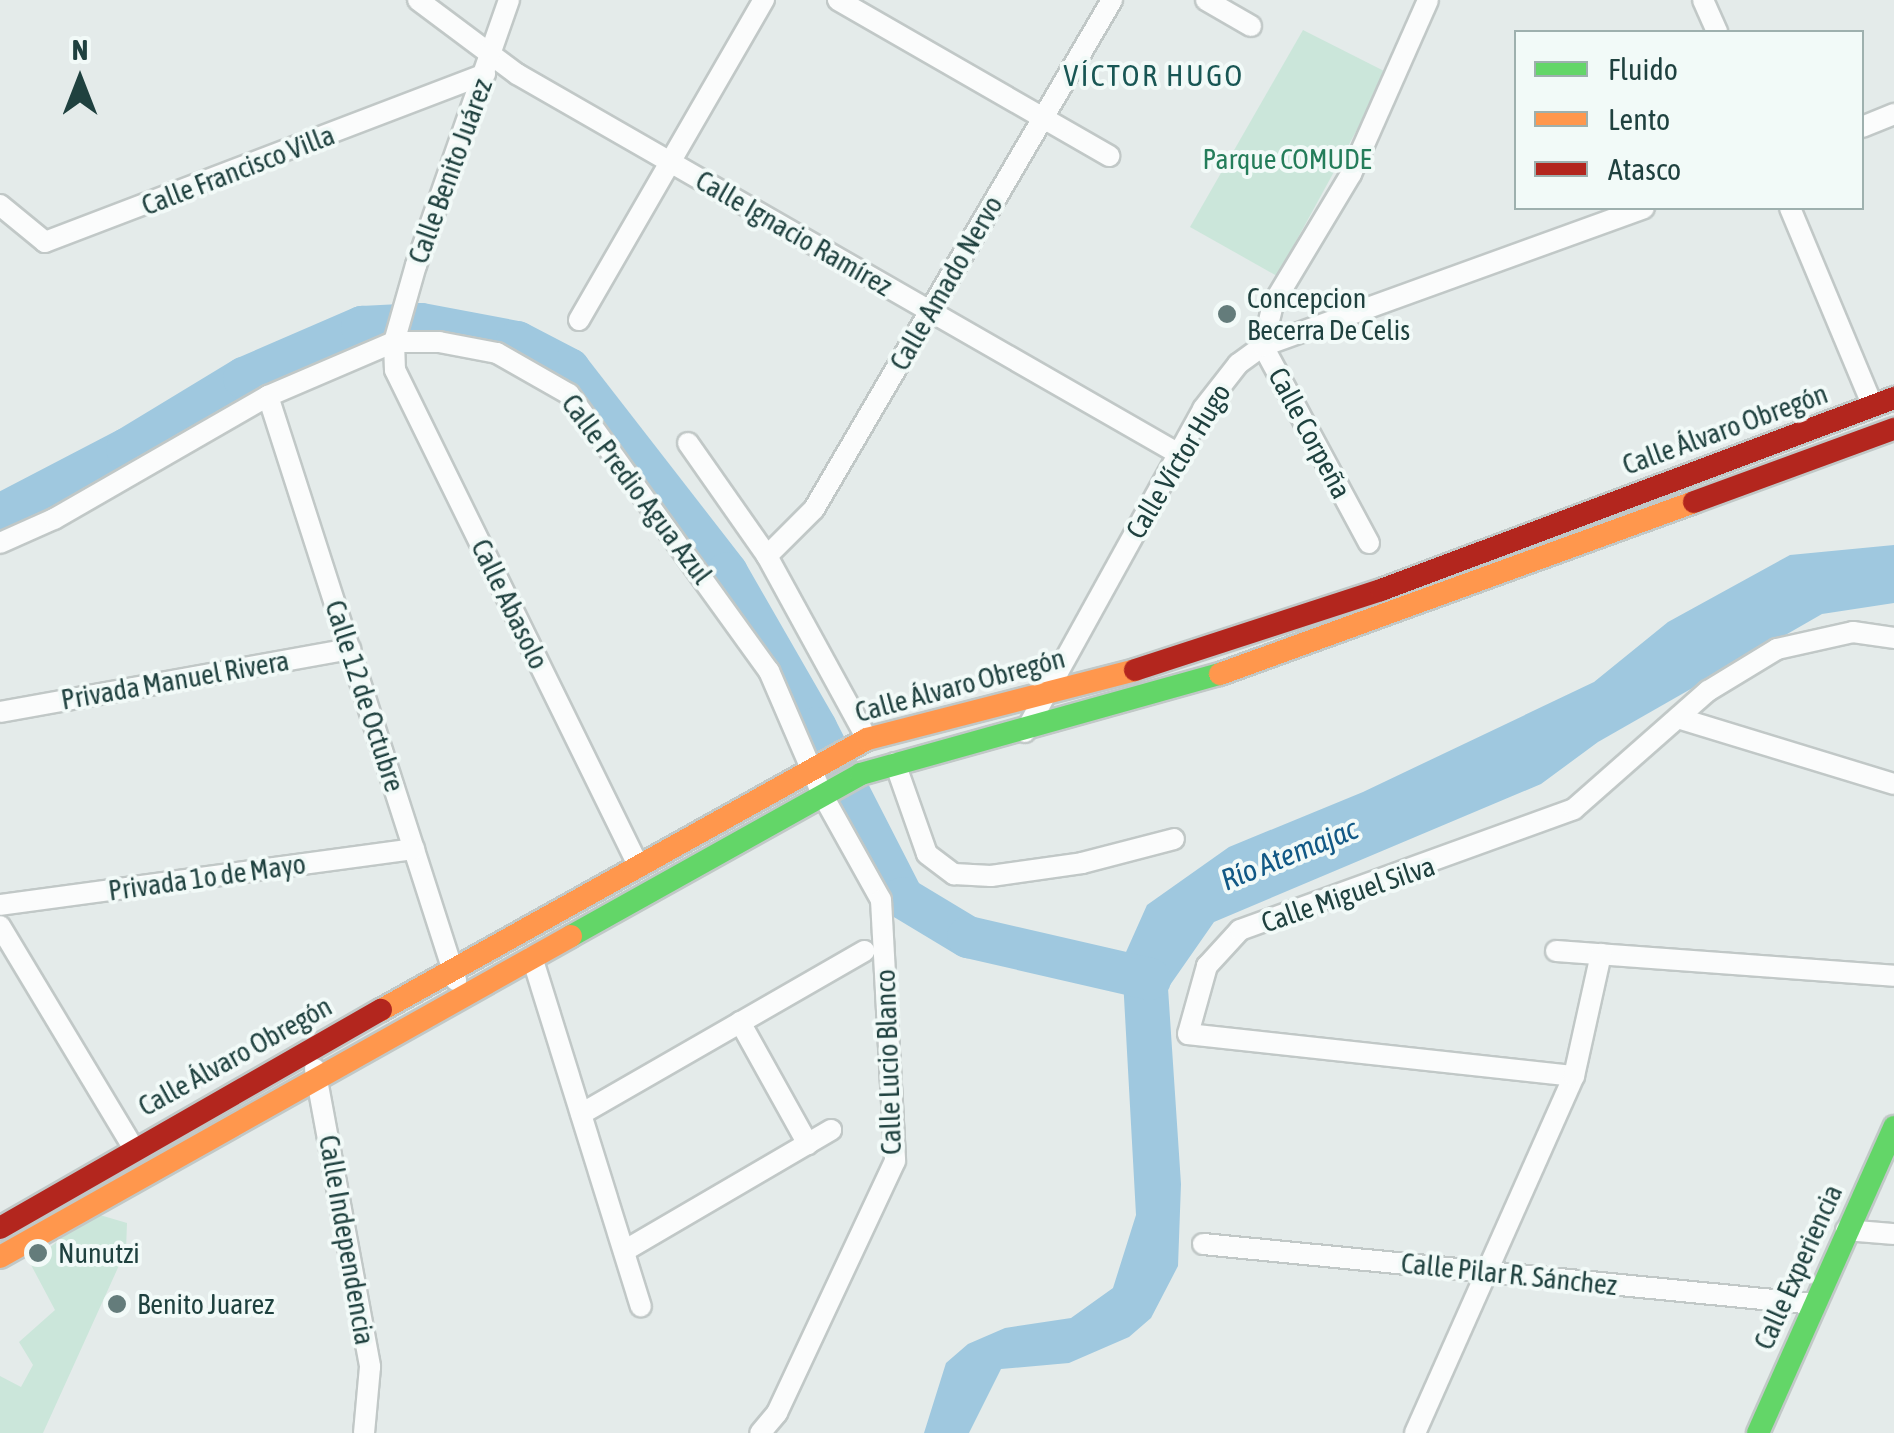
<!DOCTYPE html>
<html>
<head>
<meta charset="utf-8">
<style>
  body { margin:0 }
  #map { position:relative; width:1894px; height:1433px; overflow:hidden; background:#e4ebea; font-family:"Asap Condensed",sans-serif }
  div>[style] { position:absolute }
  .green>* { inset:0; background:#cbe6da }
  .water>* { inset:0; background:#9fc8df }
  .river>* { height:42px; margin:-21px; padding:0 21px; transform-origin:21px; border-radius:21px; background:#9fc8df }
  .roads { filter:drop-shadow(2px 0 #c1c8c7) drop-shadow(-2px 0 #c1c8c7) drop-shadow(0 2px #c1c8c7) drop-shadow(0 -2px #c1c8c7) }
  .street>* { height:20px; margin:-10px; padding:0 10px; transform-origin:10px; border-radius:10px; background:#fbfcfc }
  .fast>* { height:22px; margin:-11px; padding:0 11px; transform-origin:11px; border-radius:11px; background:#63d668 }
  .slow>* { height:22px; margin:-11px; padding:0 11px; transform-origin:11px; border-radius:11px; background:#ff974d }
  .jam>* { height:22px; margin:-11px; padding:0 11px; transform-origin:11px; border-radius:11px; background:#b3261e }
  .dots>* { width:28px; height:28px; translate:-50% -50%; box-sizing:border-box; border:5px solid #f2faf8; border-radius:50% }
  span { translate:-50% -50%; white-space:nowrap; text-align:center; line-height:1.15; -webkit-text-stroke:8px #f2faf8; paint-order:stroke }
  .park-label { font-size:28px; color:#247d5a }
  .street-label { font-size:28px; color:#1f413f }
  .poi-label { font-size:28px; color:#1f413f }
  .left { translate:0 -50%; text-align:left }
  .neighbourhood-label { font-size:30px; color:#185654; letter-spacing:2.5px }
  .water-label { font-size:30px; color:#115885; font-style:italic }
  .legend { position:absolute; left:1514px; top:30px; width:350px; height:180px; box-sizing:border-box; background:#f2faf8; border:2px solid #9eb0ae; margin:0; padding:12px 18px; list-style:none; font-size:30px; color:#1f413f }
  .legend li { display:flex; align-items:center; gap:20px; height:50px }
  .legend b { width:50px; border:2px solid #9eb0ae }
  .north { position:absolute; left:30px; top:30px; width:100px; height:100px; -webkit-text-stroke:8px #f2faf8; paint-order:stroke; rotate:0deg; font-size:28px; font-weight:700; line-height:40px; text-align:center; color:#1f413f }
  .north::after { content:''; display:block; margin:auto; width:35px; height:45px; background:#1f413f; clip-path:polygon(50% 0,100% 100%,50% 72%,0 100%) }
</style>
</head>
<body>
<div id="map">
  <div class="green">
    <div style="clip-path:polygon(1303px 30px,1388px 73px,1277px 276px,1190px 227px)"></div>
    <div style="clip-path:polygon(93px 1213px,127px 1223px,126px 1250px,43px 1433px,0 1433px,0 1376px,21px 1387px,33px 1365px,19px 1342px,55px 1310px,30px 1263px)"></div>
  </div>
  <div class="water">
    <div style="clip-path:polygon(1894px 545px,1894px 603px,1822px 614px,1598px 742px,1541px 784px,1214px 922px,1168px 988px,1181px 1184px,1178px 1266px,1151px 1318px,1129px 1337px,1069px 1363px,1001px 1369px,969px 1433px,924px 1433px,946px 1363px,968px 1344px,1005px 1328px,1071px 1318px,1113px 1288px,1136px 1215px,1122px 961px,1147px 905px,1229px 847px,1363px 792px,1594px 682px,1668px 622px,1790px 555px)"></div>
  </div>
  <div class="river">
    <div style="left:0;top:515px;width:143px;rotate:-27.5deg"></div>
    <div style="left:127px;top:449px;width:137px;rotate:-31.3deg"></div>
    <div style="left:244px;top:378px;width:129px;rotate:-23.4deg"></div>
    <div style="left:362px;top:327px;width:59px;rotate:-2.9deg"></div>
    <div style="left:421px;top:324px;width:98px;rotate:10.6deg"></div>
    <div style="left:517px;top:342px;width:59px;rotate:27.4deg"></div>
    <div style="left:569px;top:369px;width:258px;rotate:52.2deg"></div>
    <div style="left:727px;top:573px;width:179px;rotate:60.1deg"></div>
    <div style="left:816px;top:728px;width:191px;rotate:62.9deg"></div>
    <div style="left:903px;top:898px;width:76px;rotate:31deg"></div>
    <div style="left:968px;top:937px;width:187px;rotate:13deg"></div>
  </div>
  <div class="roads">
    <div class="street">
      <div style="left:418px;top:0;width:124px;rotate:36.8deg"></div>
      <div style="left:517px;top:74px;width:763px;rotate:29.86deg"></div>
      <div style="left:509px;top:0;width:281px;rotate:109.3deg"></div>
      <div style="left:416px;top:265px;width:80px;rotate:105.9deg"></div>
      <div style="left:394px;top:342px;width:28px;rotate:88deg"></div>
      <div style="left:395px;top:370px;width:549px;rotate:63.85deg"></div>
      <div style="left:838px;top:0;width:313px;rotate:29.9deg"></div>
      <div style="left:1206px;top:0;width:52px;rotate:30deg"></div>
      <div style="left:1703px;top:0;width:35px;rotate:66deg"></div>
      <div style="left:1862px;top:127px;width:35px;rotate:-22deg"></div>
      <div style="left:0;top:205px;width:58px;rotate:39.4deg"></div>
      <div style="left:45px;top:242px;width:471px;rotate:-20.9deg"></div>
      <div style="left:1790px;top:208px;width:215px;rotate:67.3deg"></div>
      <div style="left:579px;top:320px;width:370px;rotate:-60deg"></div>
      <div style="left:268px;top:396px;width:614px;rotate:72.16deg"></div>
      <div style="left:688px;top:443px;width:138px;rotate:55deg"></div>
      <div style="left:767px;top:556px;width:209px;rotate:61.3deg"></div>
      <div style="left:0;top:543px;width:59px;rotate:-24deg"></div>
      <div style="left:54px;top:519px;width:247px;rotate:-29.9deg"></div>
      <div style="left:268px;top:396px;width:137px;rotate:-23.2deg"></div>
      <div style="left:394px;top:342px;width:45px"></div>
      <div style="left:439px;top:342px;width:59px;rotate:10.7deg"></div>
      <div style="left:497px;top:353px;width:83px;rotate:29.7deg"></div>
      <div style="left:569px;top:394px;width:342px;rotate:54.2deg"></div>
      <div style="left:769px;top:671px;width:134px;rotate:66.7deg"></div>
      <div style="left:822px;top:794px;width:121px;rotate:60.9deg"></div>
      <div style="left:881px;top:900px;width:261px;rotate:86.9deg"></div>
      <div style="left:895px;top:1161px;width:278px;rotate:115.1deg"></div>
      <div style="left:777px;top:1413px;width:26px;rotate:130deg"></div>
      <div style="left:1369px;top:543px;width:224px;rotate:-118.3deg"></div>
      <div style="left:1263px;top:346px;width:43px;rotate:-76.6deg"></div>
      <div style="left:1273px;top:304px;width:152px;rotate:-59deg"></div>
      <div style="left:1351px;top:174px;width:190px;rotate:-66.1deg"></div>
      <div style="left:767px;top:556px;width:66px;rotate:-45deg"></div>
      <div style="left:814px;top:509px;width:590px;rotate:-59.65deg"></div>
      <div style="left:0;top:712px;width:356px;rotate:-10.2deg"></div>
      <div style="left:1678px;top:718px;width:226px;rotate:17deg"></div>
      <div style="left:1025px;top:732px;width:369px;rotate:-61.1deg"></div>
      <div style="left:1203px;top:409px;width:57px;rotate:-52.1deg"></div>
      <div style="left:1238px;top:364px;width:31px;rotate:-36deg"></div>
      <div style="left:1263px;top:346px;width:405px;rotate:-19.9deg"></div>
      <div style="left:895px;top:763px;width:96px;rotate:70.6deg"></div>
      <div style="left:927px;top:854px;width:34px;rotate:37deg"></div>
      <div style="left:954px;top:874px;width:37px;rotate:3deg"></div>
      <div style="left:991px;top:876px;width:92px;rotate:-8.1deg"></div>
      <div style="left:1082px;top:863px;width:95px;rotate:-14.6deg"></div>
      <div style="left:0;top:905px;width:418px;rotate:-7.7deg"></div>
      <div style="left:0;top:926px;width:258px;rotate:59deg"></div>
      <div style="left:1556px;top:951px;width:339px;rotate:4.2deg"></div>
      <div style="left:532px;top:957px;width:366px;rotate:72.7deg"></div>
      <div style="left:740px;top:1022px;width:140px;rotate:60.9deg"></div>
      <div style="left:315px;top:1069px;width:303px;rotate:79.5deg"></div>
      <div style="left:370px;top:1367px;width:66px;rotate:95.2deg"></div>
      <div style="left:1574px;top:1076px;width:388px;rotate:-173.8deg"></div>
      <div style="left:1188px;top:1034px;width:71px;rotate:-74.4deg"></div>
      <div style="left:1207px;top:966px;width:49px;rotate:-47.5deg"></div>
      <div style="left:1240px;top:930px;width:355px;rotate:-19.9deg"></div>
      <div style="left:1574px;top:809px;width:179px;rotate:-41.4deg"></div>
      <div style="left:1708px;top:691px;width:81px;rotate:-31.3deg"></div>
      <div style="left:1777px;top:649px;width:78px;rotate:-12.6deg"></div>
      <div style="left:1853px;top:632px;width:41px;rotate:8.3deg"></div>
      <div style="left:581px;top:1114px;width:327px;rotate:-29.9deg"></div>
      <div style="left:1846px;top:1230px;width:48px;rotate:4.8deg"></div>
      <div style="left:1203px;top:1244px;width:614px;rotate:5.61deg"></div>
      <div style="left:624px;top:1251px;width:240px;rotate:-30.3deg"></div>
      <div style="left:1415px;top:1433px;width:391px;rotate:-66deg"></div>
      <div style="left:1574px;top:1076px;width:125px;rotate:-77.5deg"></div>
    </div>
    <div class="fast">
      <div style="left:571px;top:936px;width:332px;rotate:-29.2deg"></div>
      <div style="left:861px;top:774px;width:373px;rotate:-15.6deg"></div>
      <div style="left:1758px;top:1433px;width:335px;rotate:-66deg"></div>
    </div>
    <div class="slow">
      <div style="left:1220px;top:674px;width:504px;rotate:-19.94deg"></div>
      <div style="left:381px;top:1010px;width:556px;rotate:-29.14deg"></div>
      <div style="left:867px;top:739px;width:277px;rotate:-14.4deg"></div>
      <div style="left:0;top:1257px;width:655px;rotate:-29.34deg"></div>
    </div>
    <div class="jam">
      <div style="left:1694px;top:502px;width:213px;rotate:-20.1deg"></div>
      <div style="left:1135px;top:670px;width:259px;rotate:-18deg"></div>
      <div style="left:1381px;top:590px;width:548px;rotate:-20.52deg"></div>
      <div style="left:0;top:1228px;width:439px;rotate:-29.8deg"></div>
    </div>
  </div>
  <div class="dots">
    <div style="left:1227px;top:314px;background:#647c7b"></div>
    <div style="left:38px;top:1253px;background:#647c7b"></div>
    <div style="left:117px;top:1304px;background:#647c7b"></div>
  </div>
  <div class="park-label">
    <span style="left:1287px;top:159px">Parque COMUDE</span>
  </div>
  <div class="street-label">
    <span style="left:238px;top:170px;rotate:-21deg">Calle Francisco Villa</span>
    <span style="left:450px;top:171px;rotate:-70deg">Calle Benito Juárez</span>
    <span style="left:794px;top:233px;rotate:30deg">Calle Ignacio Ramírez</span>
    <span style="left:946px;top:283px;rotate:-60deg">Calle Amado Nervo</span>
    <span style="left:1725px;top:429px;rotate:-20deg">Calle Álvaro Obregón</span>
    <span style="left:1310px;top:433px;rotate:62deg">Calle Corpeña</span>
    <span style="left:1178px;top:461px;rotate:-59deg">Calle Víctor Hugo</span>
    <span style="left:637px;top:489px;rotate:53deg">Calle Predio Agua Azul</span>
    <span style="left:510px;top:604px;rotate:64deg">Calle Abasolo</span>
    <span style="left:175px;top:680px;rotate:-10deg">Privada Manuel Rivera</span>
    <span style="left:960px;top:685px;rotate:-15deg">Calle Álvaro Obregón</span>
    <span style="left:365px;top:696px;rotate:72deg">Calle 12 de Octubre</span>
    <span style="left:207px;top:877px;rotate:-8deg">Privada 1o de Mayo</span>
    <span style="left:1348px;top:894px;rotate:-19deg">Calle Miguel Silva</span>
    <span style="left:235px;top:1056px;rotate:-29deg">Calle Álvaro Obregón</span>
    <span style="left:888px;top:1062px;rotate:-92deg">Calle Lucio Blanco</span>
    <span style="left:347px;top:1240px;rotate:80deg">Calle Independencia</span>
    <span style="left:1798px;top:1267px;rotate:-66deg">Calle Experiencia</span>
    <span style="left:1509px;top:1274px;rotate:6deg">Calle Pilar R. Sánchez</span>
  </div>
  <div class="poi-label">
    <span class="left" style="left:1247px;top:314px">Concepcion<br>Becerra De Celis</span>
    <span class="left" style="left:58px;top:1253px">Nunutzi</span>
    <span class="left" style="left:137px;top:1304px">Benito Juarez</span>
  </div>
  <div class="neighbourhood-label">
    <span style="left:1154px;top:75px">VÍCTOR HUGO</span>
  </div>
  <div class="water-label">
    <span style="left:1289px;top:854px;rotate:-22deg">Río Atemajac</span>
  </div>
  <ul class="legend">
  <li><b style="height:12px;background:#63d668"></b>Fluido</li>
  <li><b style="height:12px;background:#ff974d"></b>Lento</li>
  <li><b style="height:12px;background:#b3261e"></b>Atasco</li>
  </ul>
  <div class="north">N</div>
</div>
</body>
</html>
